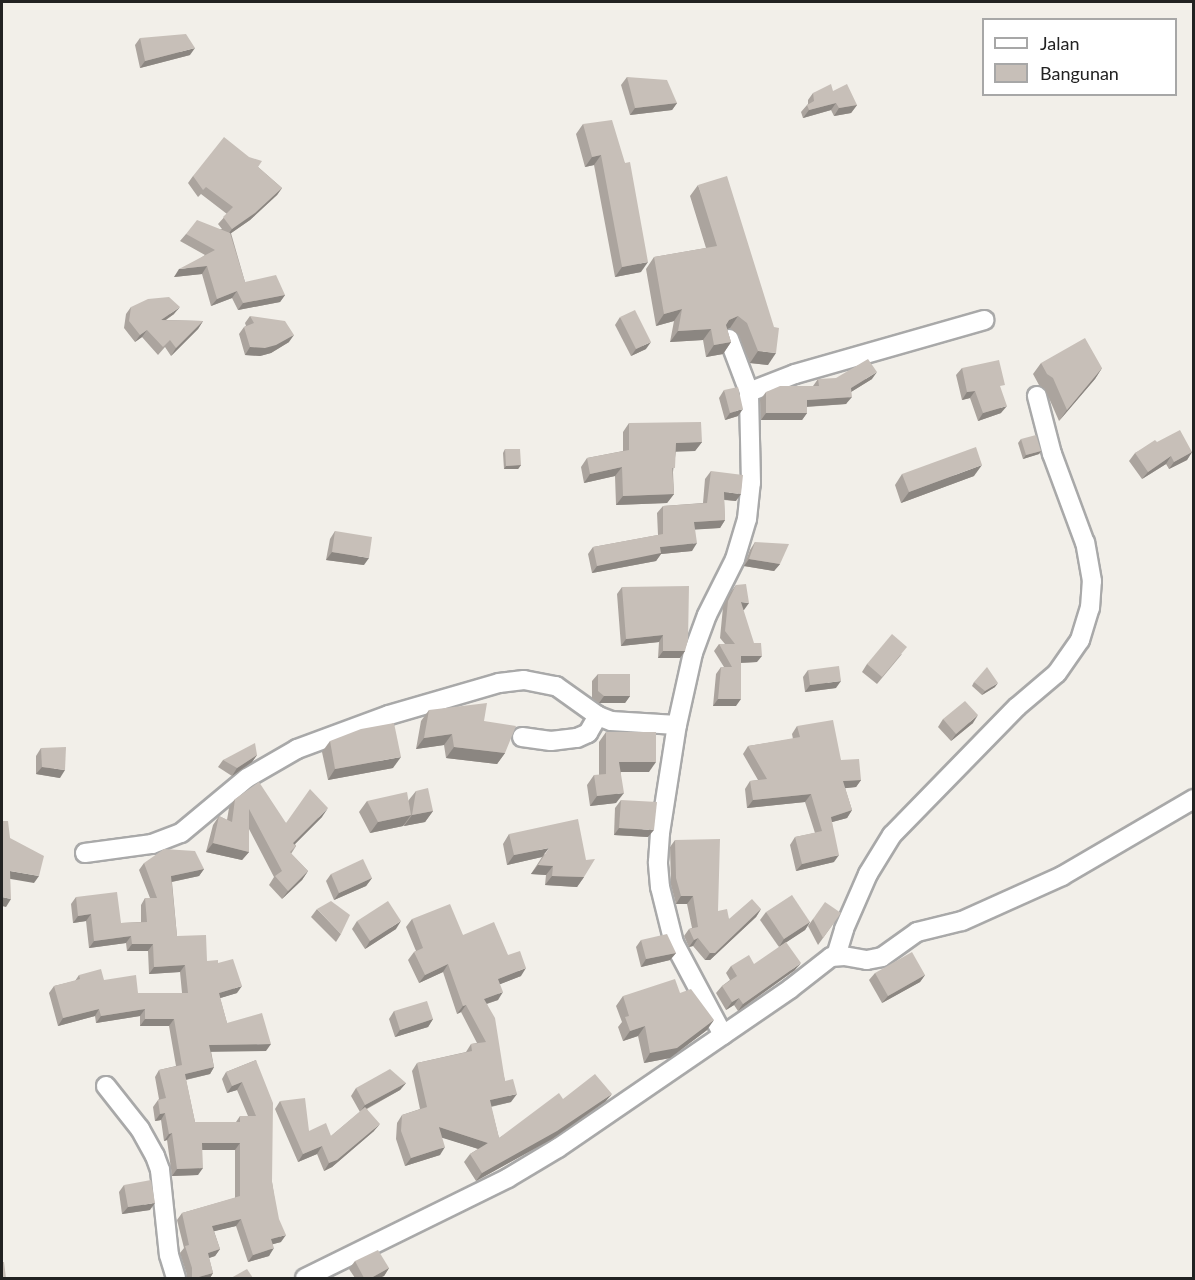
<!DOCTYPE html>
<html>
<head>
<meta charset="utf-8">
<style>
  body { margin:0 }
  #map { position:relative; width:1195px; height:1280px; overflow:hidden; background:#f2efe9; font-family:Lato,sans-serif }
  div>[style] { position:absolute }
  .roads { filter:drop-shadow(2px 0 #a9a9a9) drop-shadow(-2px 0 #a9a9a9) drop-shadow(0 2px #a9a9a9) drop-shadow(0 -2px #a9a9a9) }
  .minor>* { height:18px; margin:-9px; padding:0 9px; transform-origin:9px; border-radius:9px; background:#fff }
  .wall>* { inset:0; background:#aba49e }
  .shaded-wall>* { inset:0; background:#8b8681 }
  .building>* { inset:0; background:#c7bfb8 }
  span { translate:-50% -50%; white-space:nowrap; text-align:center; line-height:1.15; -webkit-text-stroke:4.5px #fff; paint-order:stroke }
  .frame { position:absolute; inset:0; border:3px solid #222; pointer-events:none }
  .legend { position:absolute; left:982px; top:18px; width:195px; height:78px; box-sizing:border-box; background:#fff; border:2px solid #a7a7a7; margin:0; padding:8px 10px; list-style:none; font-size:18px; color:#222 }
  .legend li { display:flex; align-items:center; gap:12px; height:30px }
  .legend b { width:30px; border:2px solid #a7a7a7 }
</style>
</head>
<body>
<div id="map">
  <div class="roads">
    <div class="minor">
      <div style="left:729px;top:339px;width:57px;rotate:69.3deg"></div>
      <div style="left:749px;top:392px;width:49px;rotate:-21.4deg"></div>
      <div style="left:795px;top:374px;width:197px;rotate:-15.9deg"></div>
      <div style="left:522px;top:737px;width:29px;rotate:8deg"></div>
      <div style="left:551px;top:741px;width:26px;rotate:-7deg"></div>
      <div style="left:577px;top:738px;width:12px;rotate:-24deg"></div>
      <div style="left:588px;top:733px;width:20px;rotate:-60deg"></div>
      <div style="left:85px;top:853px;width:68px;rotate:-7.7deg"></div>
      <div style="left:152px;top:844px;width:31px;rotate:-21deg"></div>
      <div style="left:181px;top:833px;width:86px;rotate:-39.8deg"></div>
      <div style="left:247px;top:778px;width:58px;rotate:-30.1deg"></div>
      <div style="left:297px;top:749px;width:98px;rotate:-20.3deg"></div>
      <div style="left:389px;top:715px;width:115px;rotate:-16.2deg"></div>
      <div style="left:499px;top:683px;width:25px;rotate:-7deg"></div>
      <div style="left:524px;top:680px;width:33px;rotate:11deg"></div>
      <div style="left:556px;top:686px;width:52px;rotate:35.5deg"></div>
      <div style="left:598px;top:716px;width:14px;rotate:21deg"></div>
      <div style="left:611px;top:721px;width:66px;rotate:3.5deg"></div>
      <div style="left:836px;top:956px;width:28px;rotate:-73deg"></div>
      <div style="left:844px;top:929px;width:60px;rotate:-66.4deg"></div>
      <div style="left:868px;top:874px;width:46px;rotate:-58.4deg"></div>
      <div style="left:892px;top:835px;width:179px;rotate:-45.7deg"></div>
      <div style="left:1017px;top:707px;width:52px;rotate:-40.4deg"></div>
      <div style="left:1057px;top:673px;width:40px;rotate:-55.1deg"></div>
      <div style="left:1080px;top:640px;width:34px;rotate:-73deg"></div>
      <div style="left:1090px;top:608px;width:27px;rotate:-86deg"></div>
      <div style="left:1092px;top:581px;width:39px;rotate:-100deg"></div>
      <div style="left:1085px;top:543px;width:95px;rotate:-110.3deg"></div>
      <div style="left:1052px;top:454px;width:60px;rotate:-104.5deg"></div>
      <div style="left:723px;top:1035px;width:104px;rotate:-118deg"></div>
      <div style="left:674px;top:943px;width:58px;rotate:-104deg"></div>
      <div style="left:660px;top:887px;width:25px;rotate:-95deg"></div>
      <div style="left:658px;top:862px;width:29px;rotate:-86deg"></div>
      <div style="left:660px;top:833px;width:109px;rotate:-81.1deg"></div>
      <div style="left:677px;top:725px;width:74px;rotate:-77.5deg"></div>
      <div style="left:693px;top:653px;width:40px;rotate:-69.8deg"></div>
      <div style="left:707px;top:615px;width:63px;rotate:-63.4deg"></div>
      <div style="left:735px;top:559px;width:42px;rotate:-73.3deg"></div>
      <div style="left:747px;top:519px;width:36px;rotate:-84deg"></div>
      <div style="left:751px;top:483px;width:91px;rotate:-91.3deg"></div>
      <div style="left:106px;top:1086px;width:55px;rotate:51.7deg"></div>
      <div style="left:140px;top:1129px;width:31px;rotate:61deg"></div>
      <div style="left:155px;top:1156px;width:15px;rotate:70deg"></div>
      <div style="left:160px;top:1170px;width:85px;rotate:84deg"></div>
      <div style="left:169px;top:1255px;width:24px;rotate:73deg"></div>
      <div style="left:305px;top:1278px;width:226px;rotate:-26.2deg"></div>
      <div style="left:508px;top:1178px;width:58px;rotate:-31deg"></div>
      <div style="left:558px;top:1148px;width:281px;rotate:-34.4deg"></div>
      <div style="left:790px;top:989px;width:52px;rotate:-38deg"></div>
      <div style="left:831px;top:957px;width:13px;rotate:-4deg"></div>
      <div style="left:844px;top:956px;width:23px;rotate:10deg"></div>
      <div style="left:867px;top:960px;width:15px;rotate:-11deg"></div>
      <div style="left:882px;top:957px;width:43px;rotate:-35.5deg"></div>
      <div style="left:917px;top:932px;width:46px;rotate:-13.7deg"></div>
      <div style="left:962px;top:921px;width:110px;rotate:-24.2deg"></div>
      <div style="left:1062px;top:876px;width:153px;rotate:-30.3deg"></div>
    </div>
  </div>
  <div class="wall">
    <div style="clip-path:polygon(140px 38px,190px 55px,140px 68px,135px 45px)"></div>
    <div style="clip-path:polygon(627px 77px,677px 103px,672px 110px,630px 115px,621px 85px)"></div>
    <div style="clip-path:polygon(833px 91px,857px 105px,851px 113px,834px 116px,831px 110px,803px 118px,801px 112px,807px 105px,808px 104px,808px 100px,813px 93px)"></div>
    <div style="clip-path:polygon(583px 124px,625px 163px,641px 272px,615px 277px,594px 165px,585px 167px,576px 134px)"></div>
    <div style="clip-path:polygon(258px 167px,282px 188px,277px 195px,250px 220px,231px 233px,245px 282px,285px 295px,280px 302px,238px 310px,232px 298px,211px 306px,202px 274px,174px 277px,205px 255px,180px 241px,186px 234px,222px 229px,218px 224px,227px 214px,201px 194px,198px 197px,188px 183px,193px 176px)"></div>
    <div style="clip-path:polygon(698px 185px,768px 365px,750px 363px,739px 335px,730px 328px,727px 329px,731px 342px,723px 354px,706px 357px,703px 340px,670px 342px,674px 321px,656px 326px,646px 269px,654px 257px,706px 248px,690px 196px)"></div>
    <div style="clip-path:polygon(131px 307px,174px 314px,166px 320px,203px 321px,198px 329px,171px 356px,165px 347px,158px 355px,142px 337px,135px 342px,124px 328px,126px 314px)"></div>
    <div style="clip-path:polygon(250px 316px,289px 342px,271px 353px,260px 356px,245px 355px,239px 334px,244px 327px,246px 326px,245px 323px)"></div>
    <div style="clip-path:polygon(620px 317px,646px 349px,631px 356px,615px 325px)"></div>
    <div style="clip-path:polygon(1041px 363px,1102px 368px,1095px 379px,1059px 421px,1045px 389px,1039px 385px,1033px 374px)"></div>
    <div style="clip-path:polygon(962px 368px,1001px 390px,1001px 413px,978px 421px,970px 398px,962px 400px,956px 375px)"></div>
    <div style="clip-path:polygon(818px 379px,872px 379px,851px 392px,846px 404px,807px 407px,807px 413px,802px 420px,761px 420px,760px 400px,766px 392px,813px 386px)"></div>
    <div style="clip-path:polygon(724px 390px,738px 416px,725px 420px,719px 398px)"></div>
    <div style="clip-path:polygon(629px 423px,702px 442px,695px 451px,676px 451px,673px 472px,674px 494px,667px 503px,616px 505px,615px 476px,584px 483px,581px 467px,587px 458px,623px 451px,623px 432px)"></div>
    <div style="clip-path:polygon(1021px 439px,1041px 451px,1039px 454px,1023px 459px,1018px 443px)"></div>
    <div style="clip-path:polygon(1157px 442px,1192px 452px,1187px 460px,1169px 469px,1166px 464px,1142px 479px,1129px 461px,1135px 453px)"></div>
    <div style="clip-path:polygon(505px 449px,521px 465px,518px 469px,504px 469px,503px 453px)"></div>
    <div style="clip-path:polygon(711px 471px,736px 501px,724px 500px,725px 520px,720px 528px,695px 529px,692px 551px,661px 554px,656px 561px,592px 573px,588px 554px,593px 547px,658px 535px,657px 513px,663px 506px,703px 503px,705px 479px)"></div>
    <div style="clip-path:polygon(902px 474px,974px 476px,901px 503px,895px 485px)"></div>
    <div style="clip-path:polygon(335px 531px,364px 565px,326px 560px,330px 539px)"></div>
    <div style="clip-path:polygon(755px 542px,780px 564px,774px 571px,744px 566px,750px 550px)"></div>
    <div style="clip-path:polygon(736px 585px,744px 610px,743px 610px,757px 662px,741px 663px,736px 706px,713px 706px,716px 674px,721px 667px,724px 667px,714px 651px,719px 644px,725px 644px,720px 638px,723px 607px,731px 592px)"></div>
    <div style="clip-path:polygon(622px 587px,685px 651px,680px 658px,658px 658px,659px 642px,621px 646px,617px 594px)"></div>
    <div style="clip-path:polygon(902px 654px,877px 684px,862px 672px,867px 664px)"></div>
    <div style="clip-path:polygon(808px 670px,836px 688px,805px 692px,803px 677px)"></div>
    <div style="clip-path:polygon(598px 674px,630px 696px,625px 703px,599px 703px,592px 698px,592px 681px)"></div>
    <div style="clip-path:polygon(974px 682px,995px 687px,982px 695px,972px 686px)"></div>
    <div style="clip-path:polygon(429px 710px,484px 721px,505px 753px,497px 764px,446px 758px,444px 745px,416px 749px,421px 721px)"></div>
    <div style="clip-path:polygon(943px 719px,973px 723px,951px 741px,938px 727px)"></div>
    <div style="clip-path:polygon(797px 726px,841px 760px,861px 780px,856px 787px,845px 788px,852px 810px,847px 818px,832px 822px,834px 862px,796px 871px,790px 845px,795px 837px,815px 833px,805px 802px,747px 808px,745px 789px,750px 781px,758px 780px,743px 754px,748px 746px,793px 739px,792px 734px)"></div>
    <div style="clip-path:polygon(606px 732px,649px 772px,621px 772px,616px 803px,590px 806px,587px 785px,594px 775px,599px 775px,599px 742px)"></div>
    <div style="clip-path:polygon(330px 741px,393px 768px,328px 780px,322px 752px)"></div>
    <div style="clip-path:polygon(41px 748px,60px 778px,36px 774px,36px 756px)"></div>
    <div style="clip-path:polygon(257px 755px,252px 762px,232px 776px,218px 767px,223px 760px)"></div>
    <div style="clip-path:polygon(416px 791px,433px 811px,425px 822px,404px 826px,404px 825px,403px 826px,370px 833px,359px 812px,367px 801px,408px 801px)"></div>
    <div style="clip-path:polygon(235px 799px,286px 823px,322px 817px,295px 844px,296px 846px,291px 854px,308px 871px,302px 880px,282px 899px,269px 885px,274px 877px,249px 829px,249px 852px,242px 860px,206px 852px,213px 825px,219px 816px,227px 820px,229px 808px)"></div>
    <div style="clip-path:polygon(621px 800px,648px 837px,614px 835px,615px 808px)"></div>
    <div style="clip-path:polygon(509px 834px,584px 877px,577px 887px,545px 885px,546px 875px,531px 874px,542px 857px,507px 865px,503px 844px)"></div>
    <div style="clip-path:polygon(675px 840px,718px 911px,729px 919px,761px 909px,756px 917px,710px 960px,705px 960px,693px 946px,689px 947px,684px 936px,689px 929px,692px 928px,687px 904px,676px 904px,671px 885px,670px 847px)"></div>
    <div style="clip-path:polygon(144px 863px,204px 869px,199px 876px,172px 882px,177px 936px,207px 961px,218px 963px,237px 993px,220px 998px,227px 1023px,266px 1051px,211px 1051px,214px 1067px,210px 1074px,186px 1080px,195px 1122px,236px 1122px,240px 1116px,248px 1116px,237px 1090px,227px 1093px,222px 1079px,226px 1072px,256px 1060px,272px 1182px,281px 1242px,273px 1244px,269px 1256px,248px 1262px,236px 1226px,214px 1231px,220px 1249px,215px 1256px,209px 1258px,213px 1273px,210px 1278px,187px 1278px,187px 1275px,180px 1253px,184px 1248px,177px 1220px,182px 1213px,235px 1198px,235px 1150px,202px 1150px,198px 1175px,172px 1176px,167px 1140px,164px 1141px,161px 1120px,155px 1121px,153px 1107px,158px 1100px,159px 1099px,155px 1077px,159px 1070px,176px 1066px,169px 1026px,140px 1026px,140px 1016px,96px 1023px,95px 1016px,58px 1026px,49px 993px,54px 986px,75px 981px,79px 975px,104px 980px,138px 993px,182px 993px,180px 972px,149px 974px,148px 951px,127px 951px,126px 943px,89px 948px,86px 921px,73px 923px,71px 904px,76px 897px,121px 923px,141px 922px,141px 905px,145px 898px,150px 898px,139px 870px)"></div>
    <div style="clip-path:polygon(331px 874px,372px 878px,366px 886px,334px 900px,326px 881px)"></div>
    <div style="clip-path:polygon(317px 909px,341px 934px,336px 942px,311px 917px)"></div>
    <div style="clip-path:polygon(766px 912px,810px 922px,805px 930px,779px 947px,760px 920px)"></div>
    <div style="clip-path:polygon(841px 913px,818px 945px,808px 926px,813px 919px)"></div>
    <div style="clip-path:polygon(412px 919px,463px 935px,508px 955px,521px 976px,500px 984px,498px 1000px,487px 1004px,505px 1081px,511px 1102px,491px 1107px,499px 1138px,563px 1099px,606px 1101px,552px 1139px,476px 1181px,464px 1162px,470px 1154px,478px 1149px,442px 1137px,440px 1155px,405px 1166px,396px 1139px,397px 1123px,402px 1115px,420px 1109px,412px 1071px,417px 1063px,466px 1052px,471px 1044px,477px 1043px,461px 1012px,457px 1014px,443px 972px,419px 983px,408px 960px,414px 952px,416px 951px,406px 927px)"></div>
    <div style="clip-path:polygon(357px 921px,396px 929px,365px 949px,352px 929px)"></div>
    <div style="clip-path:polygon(641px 940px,676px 953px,670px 960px,641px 967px,636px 947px)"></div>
    <div style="clip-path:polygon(754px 964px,795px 970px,738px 1011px,734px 1005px,726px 1010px,716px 993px,722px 986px,730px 980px,726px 973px,731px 966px)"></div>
    <div style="clip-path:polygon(875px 973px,925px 975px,920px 982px,882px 1003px,869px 980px)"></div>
    <div style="clip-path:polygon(680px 993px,707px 1030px,670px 1058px,644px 1063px,638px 1036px,623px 1041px,618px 1027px,622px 1022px,616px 1006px,623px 996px)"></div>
    <div style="clip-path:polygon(394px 1011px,433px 1019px,428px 1027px,395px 1037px,389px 1019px)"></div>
    <div style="clip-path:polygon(406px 1083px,400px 1090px,367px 1109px,374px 1131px,332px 1167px,324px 1171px,317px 1154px,298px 1162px,275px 1109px,280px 1101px,309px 1131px,331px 1136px,360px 1112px,351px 1096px,356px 1088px)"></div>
    <div style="clip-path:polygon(124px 1185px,150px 1210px,122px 1214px,119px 1192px)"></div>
    <div style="clip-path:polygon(355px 1261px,389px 1268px,384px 1276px,379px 1278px,355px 1278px,349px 1269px)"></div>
  </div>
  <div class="shaded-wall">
    <div style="clip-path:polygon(195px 48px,190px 55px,140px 68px,145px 61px)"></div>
    <div style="clip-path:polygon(677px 103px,672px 110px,630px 115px,635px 108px)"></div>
    <div style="clip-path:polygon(836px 103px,831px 110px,803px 118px,809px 110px)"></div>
    <div style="clip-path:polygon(857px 105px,851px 113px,834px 116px,839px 108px)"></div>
    <div style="clip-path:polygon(601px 155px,594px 165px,585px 167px,592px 157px)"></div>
    <div style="clip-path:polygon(282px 188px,277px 195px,250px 220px,227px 236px,232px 229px)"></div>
    <div style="clip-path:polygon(648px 262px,641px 272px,615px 277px,622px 267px)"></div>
    <div style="clip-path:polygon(207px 266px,202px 274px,174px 277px,179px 269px)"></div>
    <div style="clip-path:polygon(237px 291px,232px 298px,211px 306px,217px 299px)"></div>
    <div style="clip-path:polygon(285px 295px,280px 302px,238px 310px,243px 303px)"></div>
    <div style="clip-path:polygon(180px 307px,174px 314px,155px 327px,161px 320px)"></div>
    <div style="clip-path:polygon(682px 309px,674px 321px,656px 326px,664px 314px)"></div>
    <div style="clip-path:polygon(738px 316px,730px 328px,721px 331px,729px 320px)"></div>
    <div style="clip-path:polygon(203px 321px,198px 329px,171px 356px,176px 348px)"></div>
    <div style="clip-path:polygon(711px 329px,703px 340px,670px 342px,678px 331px)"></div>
    <div style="clip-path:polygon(147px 330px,142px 337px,135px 342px,140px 335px)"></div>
    <div style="clip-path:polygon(294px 335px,289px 342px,271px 353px,260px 356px,245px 355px,250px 347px)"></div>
    <div style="clip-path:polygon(651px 342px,646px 349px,631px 356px,636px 349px)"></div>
    <div style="clip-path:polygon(731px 342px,723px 354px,706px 357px,714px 345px)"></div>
    <div style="clip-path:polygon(758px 351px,776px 353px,768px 365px,750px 363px)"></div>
    <div style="clip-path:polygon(1102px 368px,1095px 379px,1059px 421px,1067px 410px)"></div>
    <div style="clip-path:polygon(877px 372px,872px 379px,846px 395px,851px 388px)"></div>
    <div style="clip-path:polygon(975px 391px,970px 398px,962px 400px,967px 392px)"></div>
    <div style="clip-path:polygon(852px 397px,846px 404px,801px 407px,807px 400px)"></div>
    <div style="clip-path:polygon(1007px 406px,1001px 413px,978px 421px,983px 413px)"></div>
    <div style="clip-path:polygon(743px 409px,738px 416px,725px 420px,730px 413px)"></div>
    <div style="clip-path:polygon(766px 413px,807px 413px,802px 420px,761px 420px)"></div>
    <div style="clip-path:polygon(702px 442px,695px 451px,670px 452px,676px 443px)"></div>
    <div style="clip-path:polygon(1041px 451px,1039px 454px,1023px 459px,1026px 455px)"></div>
    <div style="clip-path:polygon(1192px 452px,1187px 460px,1169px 469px,1174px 462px)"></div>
    <div style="clip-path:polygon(1171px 456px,1166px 464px,1142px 479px,1148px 472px)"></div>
    <div style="clip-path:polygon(521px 465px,518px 469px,504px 469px,506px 466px)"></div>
    <div style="clip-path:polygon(982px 465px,974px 476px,901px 503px,909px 492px)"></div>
    <div style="clip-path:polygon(622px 467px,615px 476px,584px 483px,590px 474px)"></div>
    <div style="clip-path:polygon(724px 492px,741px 494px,736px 501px,719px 499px)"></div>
    <div style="clip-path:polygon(674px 494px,667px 503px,616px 505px,623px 496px)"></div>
    <div style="clip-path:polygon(725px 520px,720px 528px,689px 530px,694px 522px)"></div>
    <div style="clip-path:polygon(697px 543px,692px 551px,661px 554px,656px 561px,592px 573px,597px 566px,660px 547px)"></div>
    <div style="clip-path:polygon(332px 552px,369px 558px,364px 565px,326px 560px)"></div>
    <div style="clip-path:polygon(749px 559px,780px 564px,774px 571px,744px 566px)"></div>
    <div style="clip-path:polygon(741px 602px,749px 603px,744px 610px,736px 609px)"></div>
    <div style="clip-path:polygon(663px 635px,659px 642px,621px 646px,626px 639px)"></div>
    <div style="clip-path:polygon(663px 651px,685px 651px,680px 658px,658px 658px)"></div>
    <div style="clip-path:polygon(741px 656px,762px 656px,757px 662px,736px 663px)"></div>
    <div style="clip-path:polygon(841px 681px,836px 688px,805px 692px,810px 685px)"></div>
    <div style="clip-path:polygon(998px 683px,995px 687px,982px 695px,985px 691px)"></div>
    <div style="clip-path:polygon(604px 696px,630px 696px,625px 703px,599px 703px)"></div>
    <div style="clip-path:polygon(718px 699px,741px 699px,736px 706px,713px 706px)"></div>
    <div style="clip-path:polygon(978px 715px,973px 723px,951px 741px,956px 734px)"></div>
    <div style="clip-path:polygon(452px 734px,444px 745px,416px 749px,424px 738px)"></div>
    <div style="clip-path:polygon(454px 747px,505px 753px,497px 764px,446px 758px)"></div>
    <div style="clip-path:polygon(257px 755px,252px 762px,232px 776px,237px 768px)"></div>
    <div style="clip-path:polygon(401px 757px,393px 768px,328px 780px,335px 769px)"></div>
    <div style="clip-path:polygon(619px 762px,656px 762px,649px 772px,612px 772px)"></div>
    <div style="clip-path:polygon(42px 767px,65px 770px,60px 778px,36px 774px)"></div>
    <div style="clip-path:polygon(861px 780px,856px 787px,838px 789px,843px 781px)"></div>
    <div style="clip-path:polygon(624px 793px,616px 803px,590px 806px,597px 796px)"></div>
    <div style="clip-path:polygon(811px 794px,805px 802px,747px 808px,753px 800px)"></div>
    <div style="clip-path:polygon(328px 808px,322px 817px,287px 852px,293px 843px)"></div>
    <div style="clip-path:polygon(852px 810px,847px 818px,825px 824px,831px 817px)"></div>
    <div style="clip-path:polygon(433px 811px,425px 822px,404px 826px,412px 815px)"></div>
    <div style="clip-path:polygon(411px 815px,403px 826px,370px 833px,378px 822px)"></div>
    <div style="clip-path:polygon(619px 828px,654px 830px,648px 837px,614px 835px)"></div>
    <div style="clip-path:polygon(213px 843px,249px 852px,242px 860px,206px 852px)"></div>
    <div style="clip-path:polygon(549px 848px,542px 857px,507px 865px,514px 855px)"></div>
    <div style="clip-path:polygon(839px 855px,834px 862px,796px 871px,802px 864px)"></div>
    <div style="clip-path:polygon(538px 865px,553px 866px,546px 875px,531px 874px)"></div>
    <div style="clip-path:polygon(204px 869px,199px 876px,166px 883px,171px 876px)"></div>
    <div style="clip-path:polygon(10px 871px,39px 876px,34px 883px,5px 878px)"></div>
    <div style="clip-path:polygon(308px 871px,302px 880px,282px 899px,288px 891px)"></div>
    <div style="clip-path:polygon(552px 876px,584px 877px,577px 887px,545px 885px)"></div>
    <div style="clip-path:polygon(372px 878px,366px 886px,334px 900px,339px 893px)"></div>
    <div style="clip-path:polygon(681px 896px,693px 896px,687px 904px,676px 904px)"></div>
    <div style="clip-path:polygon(2px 897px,11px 899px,6px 907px,2px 906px)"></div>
    <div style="clip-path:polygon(761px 909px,756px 917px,710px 960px,705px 960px,710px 953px)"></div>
    <div style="clip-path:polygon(91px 914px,86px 921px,73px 923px,78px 916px)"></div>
    <div style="clip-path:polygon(401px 921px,396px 929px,365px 949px,370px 941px)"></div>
    <div style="clip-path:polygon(810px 922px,805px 930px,779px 947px,784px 939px)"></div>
    <div style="clip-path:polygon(131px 936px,126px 943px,89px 948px,94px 941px)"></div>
    <div style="clip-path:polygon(698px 938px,693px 946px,689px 947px,694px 940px)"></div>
    <div style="clip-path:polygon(132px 944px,153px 944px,148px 951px,127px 951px)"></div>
    <div style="clip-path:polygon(676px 953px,670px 960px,641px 967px,646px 959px)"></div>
    <div style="clip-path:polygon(801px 963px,795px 970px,738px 1011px,743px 1004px)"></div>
    <div style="clip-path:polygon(448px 964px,443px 972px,419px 983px,425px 975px)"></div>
    <div style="clip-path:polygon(185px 965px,180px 972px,149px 974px,154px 967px)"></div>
    <div style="clip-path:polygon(526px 968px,521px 976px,493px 987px,498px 979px)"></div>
    <div style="clip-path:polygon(925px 975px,920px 982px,882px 1003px,888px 996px)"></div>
    <div style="clip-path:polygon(242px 986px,237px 993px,214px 1000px,219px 993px)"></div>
    <div style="clip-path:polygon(503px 992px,498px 1000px,479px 1006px,484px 999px)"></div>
    <div style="clip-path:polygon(739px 998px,734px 1005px,726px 1010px,732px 1002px)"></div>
    <div style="clip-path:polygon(466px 1005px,461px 1012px,457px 1014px,463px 1006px)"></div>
    <div style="clip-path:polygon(99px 1009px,95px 1016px,58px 1026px,63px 1018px)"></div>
    <div style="clip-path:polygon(145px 1009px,140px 1016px,96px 1023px,101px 1016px)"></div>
    <div style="clip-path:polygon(145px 1019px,174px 1019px,169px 1026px,140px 1026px)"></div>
    <div style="clip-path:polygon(433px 1019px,428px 1027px,395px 1037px,400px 1030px)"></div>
    <div style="clip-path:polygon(714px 1020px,707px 1030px,670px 1058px,644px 1063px,650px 1053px)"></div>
    <div style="clip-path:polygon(645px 1026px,638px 1036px,623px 1041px,630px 1031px)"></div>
    <div style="clip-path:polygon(271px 1044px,266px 1051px,204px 1052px,209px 1045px)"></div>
    <div style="clip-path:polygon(214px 1067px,210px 1074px,180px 1081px,185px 1074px)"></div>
    <div style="clip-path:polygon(242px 1082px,237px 1090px,227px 1093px,232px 1086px)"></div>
    <div style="clip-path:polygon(406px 1083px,400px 1090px,360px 1112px,365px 1105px)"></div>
    <div style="clip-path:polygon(517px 1094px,511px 1102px,484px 1108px,490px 1100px)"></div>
    <div style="clip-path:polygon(612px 1094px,606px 1101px,552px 1139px,476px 1181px,482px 1173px)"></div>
    <div style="clip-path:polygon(165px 1113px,161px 1120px,155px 1121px,160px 1114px)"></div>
    <div style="clip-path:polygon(380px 1124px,374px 1131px,332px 1167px,324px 1171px,329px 1163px)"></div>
    <div style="clip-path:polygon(439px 1127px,488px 1143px,482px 1150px,433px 1135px)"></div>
    <div style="clip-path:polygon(172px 1133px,167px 1140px,164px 1141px,169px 1134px)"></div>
    <div style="clip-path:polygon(202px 1143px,240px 1143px,235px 1150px,197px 1150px)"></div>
    <div style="clip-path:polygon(322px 1146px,317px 1154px,298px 1162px,303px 1154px)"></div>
    <div style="clip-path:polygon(445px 1147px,440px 1155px,405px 1166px,411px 1158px)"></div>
    <div style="clip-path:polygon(203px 1168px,198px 1175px,172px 1176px,177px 1169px)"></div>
    <div style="clip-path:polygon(155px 1203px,150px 1210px,122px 1214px,128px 1207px)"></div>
    <div style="clip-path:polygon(241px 1219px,236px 1226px,207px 1233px,212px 1226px)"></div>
    <div style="clip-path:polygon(286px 1235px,281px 1242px,266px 1246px,271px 1239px)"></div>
    <div style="clip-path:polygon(274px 1248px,269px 1256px,248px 1262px,253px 1255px)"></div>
    <div style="clip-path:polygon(220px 1249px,215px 1256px,203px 1260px,208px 1253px)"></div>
    <div style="clip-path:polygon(389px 1268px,384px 1276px,379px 1278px,371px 1278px)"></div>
    <div style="clip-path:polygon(213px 1273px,210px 1278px,195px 1278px)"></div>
  </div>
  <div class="building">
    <div style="clip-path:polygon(186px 34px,195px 48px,145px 61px,140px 38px)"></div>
    <div style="clip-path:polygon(627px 77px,667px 80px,677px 103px,635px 108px)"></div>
    <div style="clip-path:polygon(831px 84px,833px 91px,847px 84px,857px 105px,839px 108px,836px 103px,809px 110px,807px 105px,814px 101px,813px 93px)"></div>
    <div style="clip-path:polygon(612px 120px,625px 163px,630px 162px,648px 262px,622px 267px,601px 155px,592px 157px,583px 124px)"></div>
    <div style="clip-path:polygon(224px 137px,249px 157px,262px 161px,258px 167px,282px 188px,255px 213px,232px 229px,223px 217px,233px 207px,206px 187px,203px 190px,193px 176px)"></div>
    <div style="clip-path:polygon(727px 176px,774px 327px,779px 328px,776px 353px,758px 351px,747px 323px,738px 316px,729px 320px,726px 325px,731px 342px,714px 345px,711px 329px,678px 331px,682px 309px,664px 314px,654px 257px,717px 246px,698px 185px)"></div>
    <div style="clip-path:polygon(197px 220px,230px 233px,245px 282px,276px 275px,285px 295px,243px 303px,237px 291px,217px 299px,207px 266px,179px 269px,215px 250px,186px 234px)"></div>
    <div style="clip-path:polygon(169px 297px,180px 307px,161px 320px,203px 321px,176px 348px,170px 340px,163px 347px,147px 330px,140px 335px,129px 321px,131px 307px,148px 299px)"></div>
    <div style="clip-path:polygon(635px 310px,651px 342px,636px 349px,620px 317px)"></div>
    <div style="clip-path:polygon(250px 316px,285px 321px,294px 335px,276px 345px,265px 348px,250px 347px,244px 327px,254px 323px)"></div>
    <div style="clip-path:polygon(1085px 338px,1102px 368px,1067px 410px,1053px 378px,1047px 374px,1041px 363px)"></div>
    <div style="clip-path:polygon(868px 359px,877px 372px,851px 388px,852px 397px,807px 400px,807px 413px,766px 413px,766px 392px,780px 386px,819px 386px,818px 379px,836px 378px)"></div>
    <div style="clip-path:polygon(999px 360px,1005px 385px,1000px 386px,1007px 406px,983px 413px,975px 391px,967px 392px,962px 368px)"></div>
    <div style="clip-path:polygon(738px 387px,743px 409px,730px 413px,724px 390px)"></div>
    <div style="clip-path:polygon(701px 422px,702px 442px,676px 443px,675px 468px,672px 468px,674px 494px,623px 496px,622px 467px,590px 474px,587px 458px,629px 450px,629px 423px)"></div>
    <div style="clip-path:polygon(1180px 430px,1192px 452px,1174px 462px,1171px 456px,1148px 472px,1135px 453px,1155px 440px,1157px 442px)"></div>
    <div style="clip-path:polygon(1036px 435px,1041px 451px,1026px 455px,1021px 439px)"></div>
    <div style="clip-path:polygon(976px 447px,982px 465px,909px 492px,902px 474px)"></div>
    <div style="clip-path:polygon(505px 449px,520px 449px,521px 465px,506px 466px)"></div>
    <div style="clip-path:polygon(711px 471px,743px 475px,741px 494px,724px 492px,725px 520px,694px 522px,697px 543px,660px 547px,661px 553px,597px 566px,593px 547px,663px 534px,663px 506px,707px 503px)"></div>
    <div style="clip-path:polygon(335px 531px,372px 537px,369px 558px,332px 552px)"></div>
    <div style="clip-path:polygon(755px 542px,789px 544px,780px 564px,749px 559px)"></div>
    <div style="clip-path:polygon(746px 584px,749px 603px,741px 602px,754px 643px,761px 643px,762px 656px,741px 656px,741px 699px,718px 699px,721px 667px,732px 667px,719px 644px,735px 644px,725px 631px,728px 601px,736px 585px)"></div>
    <div style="clip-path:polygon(689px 586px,688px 640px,685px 651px,663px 651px,663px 635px,626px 639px,622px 587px)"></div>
    <div style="clip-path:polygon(892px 634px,907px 647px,882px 677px,867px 664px)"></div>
    <div style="clip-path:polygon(839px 666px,841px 681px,810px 685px,808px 670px)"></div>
    <div style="clip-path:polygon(987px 667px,998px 683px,985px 691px,974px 682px)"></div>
    <div style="clip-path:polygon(598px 674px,630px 674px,630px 696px,604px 696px,598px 691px)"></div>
    <div style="clip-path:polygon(965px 701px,978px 715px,956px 734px,943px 719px)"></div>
    <div style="clip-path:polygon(487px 703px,484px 721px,516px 726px,505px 753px,454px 747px,452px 734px,424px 738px,429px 710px)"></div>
    <div style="clip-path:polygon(833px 720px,841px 760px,859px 759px,861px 780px,843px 781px,852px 810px,831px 817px,839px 855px,802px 864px,795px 837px,822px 831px,811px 794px,753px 800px,750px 781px,767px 779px,748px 746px,800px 737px,797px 726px)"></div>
    <div style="clip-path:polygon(394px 723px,401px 757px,335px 769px,330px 741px,361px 729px)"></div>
    <div style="clip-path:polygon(606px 732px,656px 732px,656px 762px,619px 762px,624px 793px,597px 796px,594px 775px,606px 774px)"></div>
    <div style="clip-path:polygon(255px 743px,257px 755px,237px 768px,223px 760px)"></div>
    <div style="clip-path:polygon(66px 747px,65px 770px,42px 767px,41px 748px)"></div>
    <div style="clip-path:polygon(259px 782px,286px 823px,310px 789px,328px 808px,293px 843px,296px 846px,290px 852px,308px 871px,288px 891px,275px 876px,282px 871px,249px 809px,249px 852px,213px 843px,219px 816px,232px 822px,235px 799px)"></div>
    <div style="clip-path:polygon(428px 788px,433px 811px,412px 815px,416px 791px)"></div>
    <div style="clip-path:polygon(407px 792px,411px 815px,378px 822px,367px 801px)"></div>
    <div style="clip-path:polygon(621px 800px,657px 802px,654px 830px,619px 828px)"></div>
    <div style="clip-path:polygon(578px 819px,586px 860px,595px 859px,584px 877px,552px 876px,553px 866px,538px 865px,549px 848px,514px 855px,509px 834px)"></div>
    <div style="clip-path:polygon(2px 821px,8px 821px,10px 838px,44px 856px,39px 876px,10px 871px,11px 899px,2px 897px)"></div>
    <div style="clip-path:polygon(720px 839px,718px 911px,727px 909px,729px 919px,752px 899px,761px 909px,715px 953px,710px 953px,698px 938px,694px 940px,689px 929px,698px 927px,693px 896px,681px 896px,676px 878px,675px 840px)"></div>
    <div style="clip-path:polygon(164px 849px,195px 851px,204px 869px,171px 876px,177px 936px,206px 935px,207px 961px,218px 960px,218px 963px,233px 959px,242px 986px,219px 993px,227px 1023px,262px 1013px,271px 1044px,209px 1045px,214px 1067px,185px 1074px,195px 1122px,240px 1122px,240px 1116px,256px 1116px,242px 1082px,232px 1086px,226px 1072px,256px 1060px,273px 1103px,272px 1182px,279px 1219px,286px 1235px,271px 1239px,274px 1248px,253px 1255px,241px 1219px,212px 1226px,220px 1249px,208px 1253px,213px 1273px,195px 1278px,192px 1278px,192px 1268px,185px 1246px,189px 1245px,182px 1213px,240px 1196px,240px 1143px,202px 1143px,203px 1168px,177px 1169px,172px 1133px,169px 1134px,165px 1113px,160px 1114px,158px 1100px,166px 1098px,159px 1070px,182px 1065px,174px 1019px,145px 1019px,145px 1009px,101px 1016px,99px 1009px,63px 1018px,54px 986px,80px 979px,79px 975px,101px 969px,104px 980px,136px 975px,138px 993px,188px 993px,185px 965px,154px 967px,153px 944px,132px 944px,131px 936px,94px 941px,91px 914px,78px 916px,76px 897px,117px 892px,121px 923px,147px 922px,145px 898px,157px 898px,144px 863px)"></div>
    <div style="clip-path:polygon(363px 859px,372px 878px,339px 893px,331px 874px)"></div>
    <div style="clip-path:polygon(792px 895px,810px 922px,784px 939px,766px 912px)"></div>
    <div style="clip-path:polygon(331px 901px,350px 915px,341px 934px,317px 909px)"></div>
    <div style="clip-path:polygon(388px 901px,401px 921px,370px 941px,357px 921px)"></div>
    <div style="clip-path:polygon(825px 902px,841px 913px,823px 938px,813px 919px)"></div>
    <div style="clip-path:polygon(450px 904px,463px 935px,494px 922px,508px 955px,520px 951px,526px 968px,498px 979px,503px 992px,484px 999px,495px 1018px,505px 1081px,513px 1079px,517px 1094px,490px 1100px,499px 1138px,559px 1093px,563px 1099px,595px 1074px,612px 1094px,557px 1131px,482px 1173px,470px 1154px,488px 1143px,439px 1127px,445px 1147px,411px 1158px,401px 1131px,402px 1115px,427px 1107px,417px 1063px,472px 1051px,471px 1044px,486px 1042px,466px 1005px,463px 1006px,448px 964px,425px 975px,414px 952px,423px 948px,412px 919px)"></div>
    <div style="clip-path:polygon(667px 934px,676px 953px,646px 959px,641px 940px)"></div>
    <div style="clip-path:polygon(786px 942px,801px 963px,743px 1004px,739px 998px,732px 1002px,722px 986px,737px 976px,731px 966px,749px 955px,754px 964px)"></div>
    <div style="clip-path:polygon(912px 952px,925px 975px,888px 996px,875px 973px)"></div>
    <div style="clip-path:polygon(675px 979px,680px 993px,691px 989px,714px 1020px,677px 1048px,650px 1053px,645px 1026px,630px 1031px,625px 1017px,629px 1016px,623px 996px)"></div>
    <div style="clip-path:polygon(427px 1001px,433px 1019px,400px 1030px,394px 1011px)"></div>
    <div style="clip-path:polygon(390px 1069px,406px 1083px,365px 1105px,356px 1088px)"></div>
    <div style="clip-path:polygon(305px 1098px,309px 1131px,326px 1123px,331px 1136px,365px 1107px,380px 1124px,337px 1160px,329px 1163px,322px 1146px,303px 1154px,280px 1101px)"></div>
    <div style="clip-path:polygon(151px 1180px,155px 1203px,128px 1207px,124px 1185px)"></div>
    <div style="clip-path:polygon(378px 1250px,389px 1268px,371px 1278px,364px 1278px,355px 1261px)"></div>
    <div style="clip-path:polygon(2px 1262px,4px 1262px,6px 1278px,2px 1278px)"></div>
    <div style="clip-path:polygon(247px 1269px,253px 1278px,231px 1278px)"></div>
  </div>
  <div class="frame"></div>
  <ul class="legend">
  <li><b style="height:8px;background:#fff"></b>Jalan</li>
  <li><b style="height:16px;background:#c7bfb8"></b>Bangunan</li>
  </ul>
</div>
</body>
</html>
